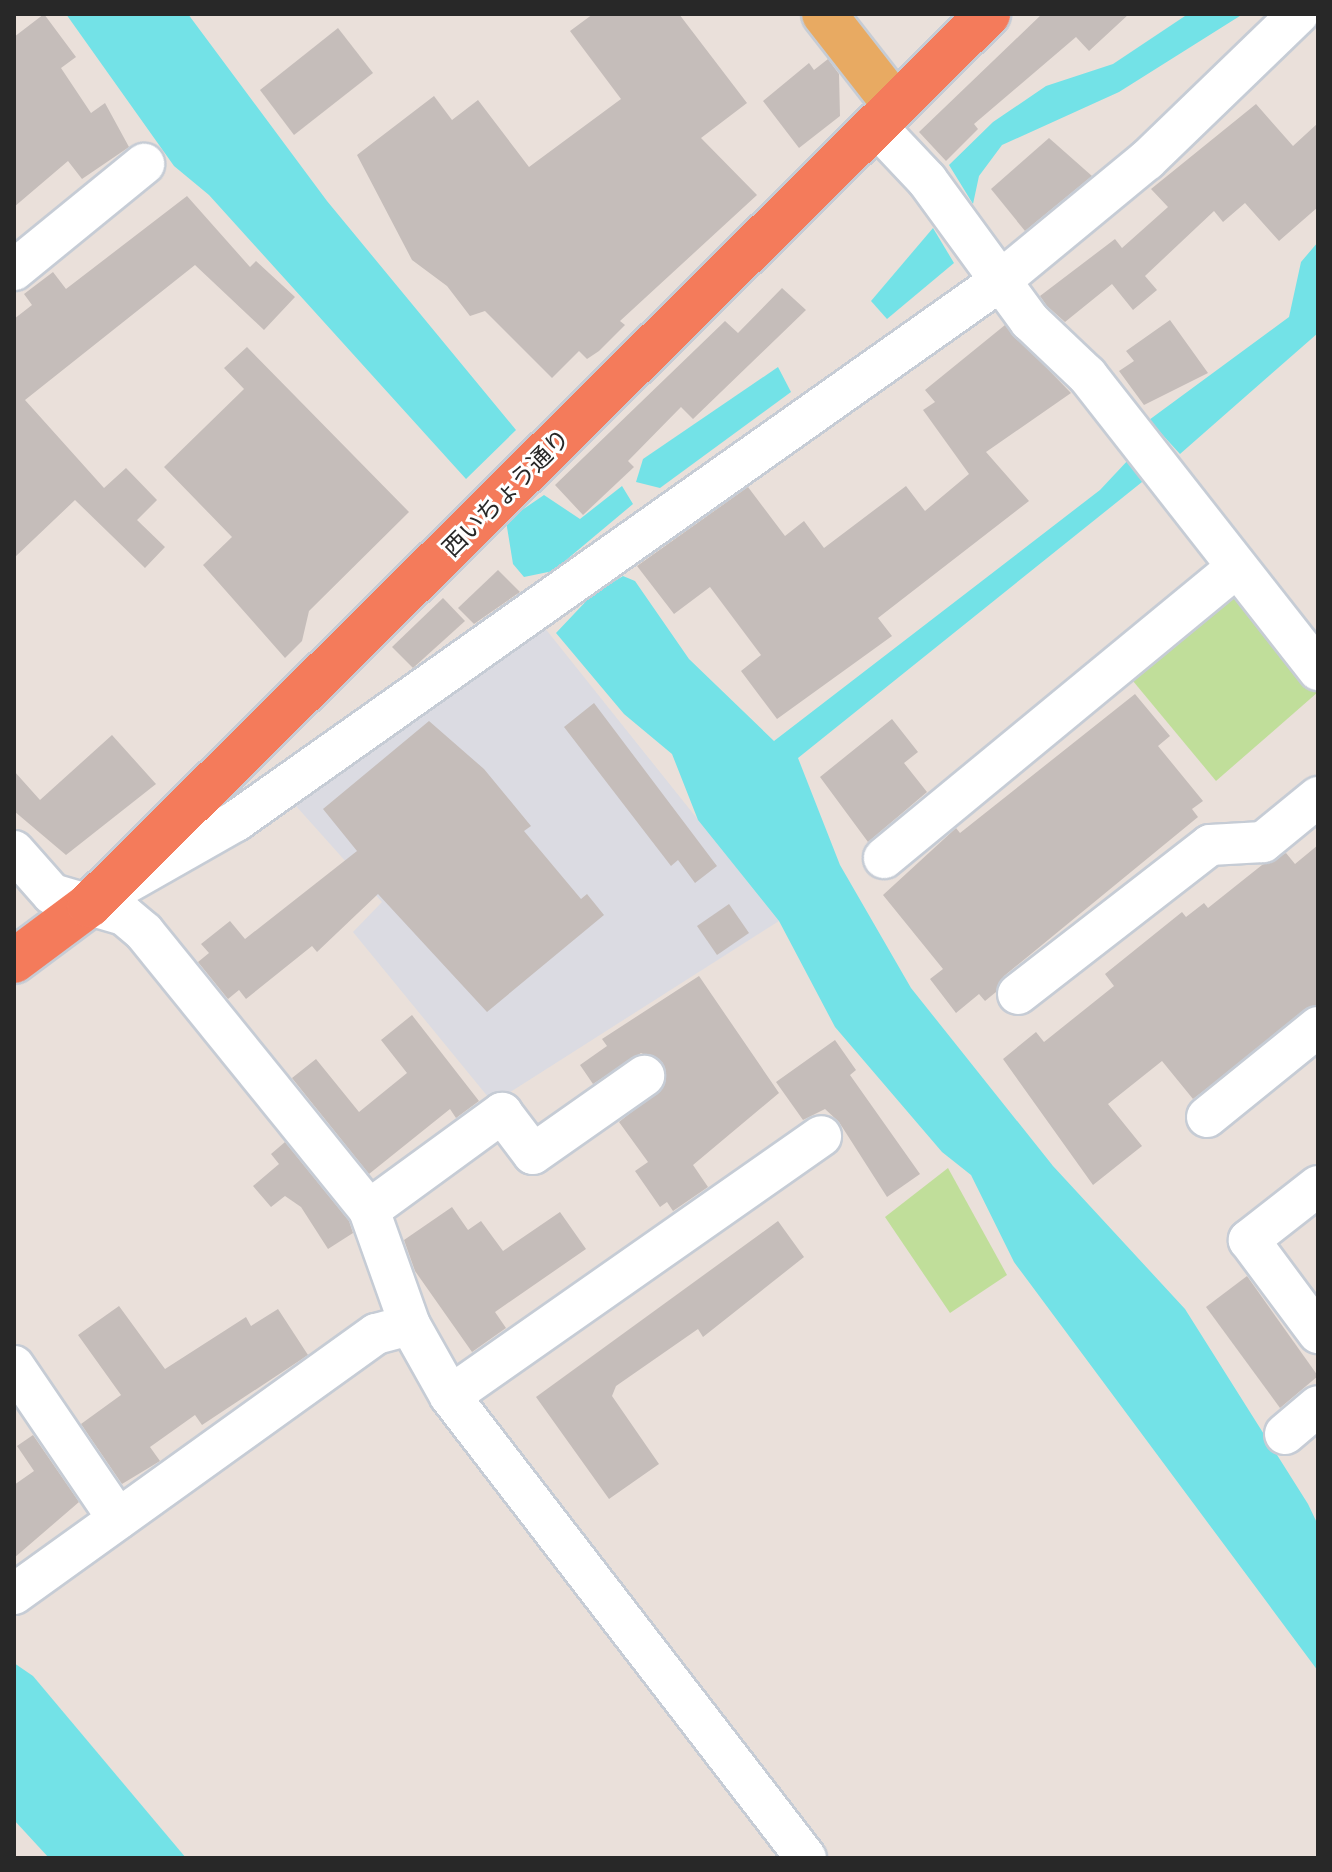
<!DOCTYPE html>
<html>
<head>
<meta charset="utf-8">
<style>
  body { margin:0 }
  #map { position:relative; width:1332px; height:1872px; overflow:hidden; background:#eae0da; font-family:"DM Sans","Noto Sans JP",sans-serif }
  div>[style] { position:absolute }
  .industrial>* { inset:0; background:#dbdbe2 }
  .green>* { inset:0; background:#c0de9a }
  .water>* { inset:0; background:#73e2e7 }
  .building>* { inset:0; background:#c5bdba }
  .roads { filter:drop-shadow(2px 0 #c6ccd5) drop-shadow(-2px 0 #c6ccd5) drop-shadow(0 2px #c6ccd5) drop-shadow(0 -2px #c6ccd5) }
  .minor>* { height:40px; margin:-20px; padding:0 20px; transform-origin:20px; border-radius:20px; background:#fff }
  .major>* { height:44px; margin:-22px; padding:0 22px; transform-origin:22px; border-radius:22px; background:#e8aa62 }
  .highway>* { height:44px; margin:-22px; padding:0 22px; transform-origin:22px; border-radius:22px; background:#f47b5b }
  span { translate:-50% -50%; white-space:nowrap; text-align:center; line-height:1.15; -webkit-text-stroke:6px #fff; paint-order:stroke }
  .street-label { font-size:24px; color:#282828 }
  .frame { position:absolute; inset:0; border:16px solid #282828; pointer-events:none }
</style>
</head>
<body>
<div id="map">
  <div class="industrial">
    <div style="clip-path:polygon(540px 622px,779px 921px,493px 1103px,353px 932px,382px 902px,296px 806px)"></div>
  </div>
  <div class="green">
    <div style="clip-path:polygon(1234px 584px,1318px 692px,1216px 781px,1128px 675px)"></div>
    <div style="clip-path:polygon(948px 1168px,1007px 1275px,950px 1313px,885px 1217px)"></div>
  </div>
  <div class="water">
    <div style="clip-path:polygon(66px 14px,188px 14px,327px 201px,516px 430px,466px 479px,209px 195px,174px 166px)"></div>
    <div style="clip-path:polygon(1188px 14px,1243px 14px,1119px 92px,1002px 145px,979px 176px,973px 204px,949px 165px,993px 122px,1046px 86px,1113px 64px)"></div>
    <div style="clip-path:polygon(933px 228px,954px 263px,887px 319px,871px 301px)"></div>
    <div style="clip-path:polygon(1318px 242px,1318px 333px,1180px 454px,1149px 420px,1289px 317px,1301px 262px)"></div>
    <div style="clip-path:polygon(778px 367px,791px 392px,660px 488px,636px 482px,643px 459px)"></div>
    <div style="clip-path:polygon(1130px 458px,1147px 478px,798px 758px,840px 865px,911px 988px,1053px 1166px,1185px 1309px,1308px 1504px,1318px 1525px,1318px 1671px,1014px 1262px,971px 1175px,942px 1152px,835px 1027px,779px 921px,698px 820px,672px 754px,624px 714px,556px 633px,591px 596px,623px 576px,635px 581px,689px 659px,774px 741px,1100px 490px)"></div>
    <div style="clip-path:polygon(622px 486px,633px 504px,553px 571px,524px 577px,513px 564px,506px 521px,544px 495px,580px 519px)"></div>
    <div style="clip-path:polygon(14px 1663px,33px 1676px,186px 1858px,49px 1858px,14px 1820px)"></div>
  </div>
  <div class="building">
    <div style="clip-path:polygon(44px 14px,76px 57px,61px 68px,91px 113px,105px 103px,129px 147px,82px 179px,68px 161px,14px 207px,14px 37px)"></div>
    <div style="clip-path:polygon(593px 14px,679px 14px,747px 103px,701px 138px,757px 195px,620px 321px,625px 325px,599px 351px,587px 359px,579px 351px,552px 378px,485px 311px,470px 316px,447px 286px,412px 260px,357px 155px,434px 96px,452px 120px,478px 100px,529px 167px,621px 99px,570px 31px)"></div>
    <div style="clip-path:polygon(1042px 14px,1129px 14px,1089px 51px,1076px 37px,974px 124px,978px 129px,946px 161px,919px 132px)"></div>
    <div style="clip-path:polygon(338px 28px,373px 73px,294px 135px,260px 90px)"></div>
    <div style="clip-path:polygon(828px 59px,839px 74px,840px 116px,799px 148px,763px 101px,809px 63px,814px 70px)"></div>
    <div style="clip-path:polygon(1256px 104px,1293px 146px,1318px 123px,1318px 207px,1279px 241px,1245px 203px,1223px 222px,1214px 211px,1145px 276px,1157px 290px,1133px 310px,1112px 284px,1065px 322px,1047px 306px,1040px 296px,1115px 239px,1122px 248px,1168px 207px,1151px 189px)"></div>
    <div style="clip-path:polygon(1049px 138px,1092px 176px,1025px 231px,991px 189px)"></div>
    <div style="clip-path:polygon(187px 196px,250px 267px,256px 261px,295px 297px,264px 330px,195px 265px,25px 400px,104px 488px,126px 468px,157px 500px,137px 520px,165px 547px,145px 568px,75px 500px,14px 558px,14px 319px,32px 305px,24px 294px,53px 272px,66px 289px)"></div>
    <div style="clip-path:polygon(782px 288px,806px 310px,693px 419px,681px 407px,628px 461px,634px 467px,583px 515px,555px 485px,725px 321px,738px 333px)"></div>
    <div style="clip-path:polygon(1170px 320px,1208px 373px,1144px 405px,1119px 371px,1134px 361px,1126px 351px)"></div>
    <div style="clip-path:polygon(1005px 325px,1071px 393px,986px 452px,1029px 501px,878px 618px,892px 636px,777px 719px,741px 671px,761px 655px,710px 587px,674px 614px,637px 566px,748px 487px,785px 536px,804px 521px,824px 548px,906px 486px,925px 511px,969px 474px,923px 410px,935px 402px,925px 390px)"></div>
    <div style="clip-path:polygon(247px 347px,409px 512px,309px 611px,302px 641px,285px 658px,203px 565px,232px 537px,164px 467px,244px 389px,224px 368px)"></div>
    <div style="clip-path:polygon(498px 570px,520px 592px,474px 624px,458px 608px)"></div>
    <div style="clip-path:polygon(443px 598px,465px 621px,413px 668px,392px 647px)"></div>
    <div style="clip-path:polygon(1135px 694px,1170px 736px,1158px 746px,1203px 801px,1192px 809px,1198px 817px,1004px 976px,996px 992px,985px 1001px,979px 994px,956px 1013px,930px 979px,943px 969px,883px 895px,956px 828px,960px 833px)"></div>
    <div style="clip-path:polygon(594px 703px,717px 866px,695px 883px,678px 860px,671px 866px,564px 727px)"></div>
    <div style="clip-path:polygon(892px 719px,918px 752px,904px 763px,927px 792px,868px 842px,820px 777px)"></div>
    <div style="clip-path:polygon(429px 721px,484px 769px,531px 826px,524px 831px,581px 899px,587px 894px,604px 915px,487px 1012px,378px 894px,317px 952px,312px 946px,246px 999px,239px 990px,228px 999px,198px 962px,209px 953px,201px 944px,230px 921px,245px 939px,357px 851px,323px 809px)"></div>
    <div style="clip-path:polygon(112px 735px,156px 784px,66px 855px,14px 811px,14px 771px,40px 800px)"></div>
    <div style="clip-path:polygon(1318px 845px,1318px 1005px,1193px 1099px,1162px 1061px,1108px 1104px,1142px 1146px,1093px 1185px,1003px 1059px,1036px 1032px,1044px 1042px,1114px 986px,1105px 974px,1182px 912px,1186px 917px,1204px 903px,1208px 908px,1262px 865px,1286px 853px,1295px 864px)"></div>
    <div style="clip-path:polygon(729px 904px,749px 933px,717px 955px,697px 926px)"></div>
    <div style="clip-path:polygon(699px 976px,779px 1093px,693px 1165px,708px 1187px,673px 1211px,667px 1202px,660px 1207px,635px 1171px,648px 1162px,619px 1122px,664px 1086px,663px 1063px,641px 1053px,593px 1084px,580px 1065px,607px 1046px,602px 1039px)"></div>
    <div style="clip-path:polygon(412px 1015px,479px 1101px,456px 1118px,450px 1109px,369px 1174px,292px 1078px,316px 1059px,359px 1112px,407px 1073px,381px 1040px)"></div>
    <div style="clip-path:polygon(835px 1040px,856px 1070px,850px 1075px,920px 1174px,887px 1197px,839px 1122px,825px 1109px,803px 1120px,776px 1082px)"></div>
    <div style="clip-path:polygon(285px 1142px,349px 1221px,353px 1233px,328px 1249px,301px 1207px,285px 1196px,271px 1207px,253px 1186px,279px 1164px,271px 1154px)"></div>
    <div style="clip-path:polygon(452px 1207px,468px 1230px,481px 1221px,503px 1251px,560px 1212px,586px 1249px,495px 1312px,506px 1328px,472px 1352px,415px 1271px,404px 1240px)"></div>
    <div style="clip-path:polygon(778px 1221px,804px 1257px,703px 1337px,698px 1329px,616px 1386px,612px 1396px,659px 1464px,609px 1499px,536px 1397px)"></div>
    <div style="clip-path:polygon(1247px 1276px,1318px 1376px,1280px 1408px,1206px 1307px)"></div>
    <div style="clip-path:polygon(119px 1306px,165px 1369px,246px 1317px,251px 1326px,278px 1309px,308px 1355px,202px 1425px,195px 1415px,150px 1447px,160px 1461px,122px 1484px,81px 1424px,121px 1395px,78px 1335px)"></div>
    <div style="clip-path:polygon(33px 1435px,79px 1502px,14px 1558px,14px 1485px,34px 1471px,17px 1446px)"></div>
  </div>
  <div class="roads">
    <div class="minor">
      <div style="left:875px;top:125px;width:76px;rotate:46.6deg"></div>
      <div style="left:927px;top:180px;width:175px;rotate:53.9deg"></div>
      <div style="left:1030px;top:321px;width:79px;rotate:43.5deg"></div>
      <div style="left:1087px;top:375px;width:375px;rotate:51.9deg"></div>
      <div style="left:14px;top:270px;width:168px;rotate:-39.2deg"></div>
      <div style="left:14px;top:851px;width:57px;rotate:48.5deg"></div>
      <div style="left:52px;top:894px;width:75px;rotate:16.3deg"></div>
      <div style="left:124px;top:915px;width:26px;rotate:40deg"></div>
      <div style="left:144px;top:932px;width:358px;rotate:51deg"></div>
      <div style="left:369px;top:1210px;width:122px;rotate:70.4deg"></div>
      <div style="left:410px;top:1325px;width:81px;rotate:60.6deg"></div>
      <div style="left:450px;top:1396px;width:583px;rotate:52.38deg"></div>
      <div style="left:884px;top:858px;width:457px;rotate:-39.5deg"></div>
      <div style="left:118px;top:888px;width:136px;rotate:-29.6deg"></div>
      <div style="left:236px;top:821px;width:936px;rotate:-35.25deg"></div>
      <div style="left:1000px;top:281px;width:190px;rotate:-39.5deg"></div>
      <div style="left:1147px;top:160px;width:210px;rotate:-44deg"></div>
      <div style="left:1018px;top:994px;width:243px;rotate:-37.8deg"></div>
      <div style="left:1210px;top:845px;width:53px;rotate:-3.2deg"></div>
      <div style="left:1263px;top:842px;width:71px;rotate:-39.3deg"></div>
      <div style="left:1207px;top:1117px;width:143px;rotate:-39deg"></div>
      <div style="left:1318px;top:1186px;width:88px;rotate:142deg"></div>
      <div style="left:1249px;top:1240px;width:116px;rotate:53.4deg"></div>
      <div style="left:369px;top:1210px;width:165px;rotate:-36.1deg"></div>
      <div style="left:502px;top:1113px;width:51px;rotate:52.9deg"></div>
      <div style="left:533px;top:1154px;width:136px;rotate:-35.1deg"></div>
      <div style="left:14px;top:1366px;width:185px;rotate:55.8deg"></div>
      <div style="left:450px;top:1396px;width:453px;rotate:-35deg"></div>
      <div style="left:1285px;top:1434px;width:43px;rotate:-40.3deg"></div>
      <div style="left:14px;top:1594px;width:446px;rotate:-35.7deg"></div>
      <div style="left:376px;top:1334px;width:35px;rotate:-15deg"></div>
    </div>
    <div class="major">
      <div style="left:824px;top:14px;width:115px;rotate:52deg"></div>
    </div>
    <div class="highway">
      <div style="left:14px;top:961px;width:94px;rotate:-36.7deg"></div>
      <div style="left:89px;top:905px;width:1266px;rotate:-44.74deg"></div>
    </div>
  </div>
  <div class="street-label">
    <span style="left:506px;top:493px;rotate:-45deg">西いちょう通り</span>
  </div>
  <div class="frame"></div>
</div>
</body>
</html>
